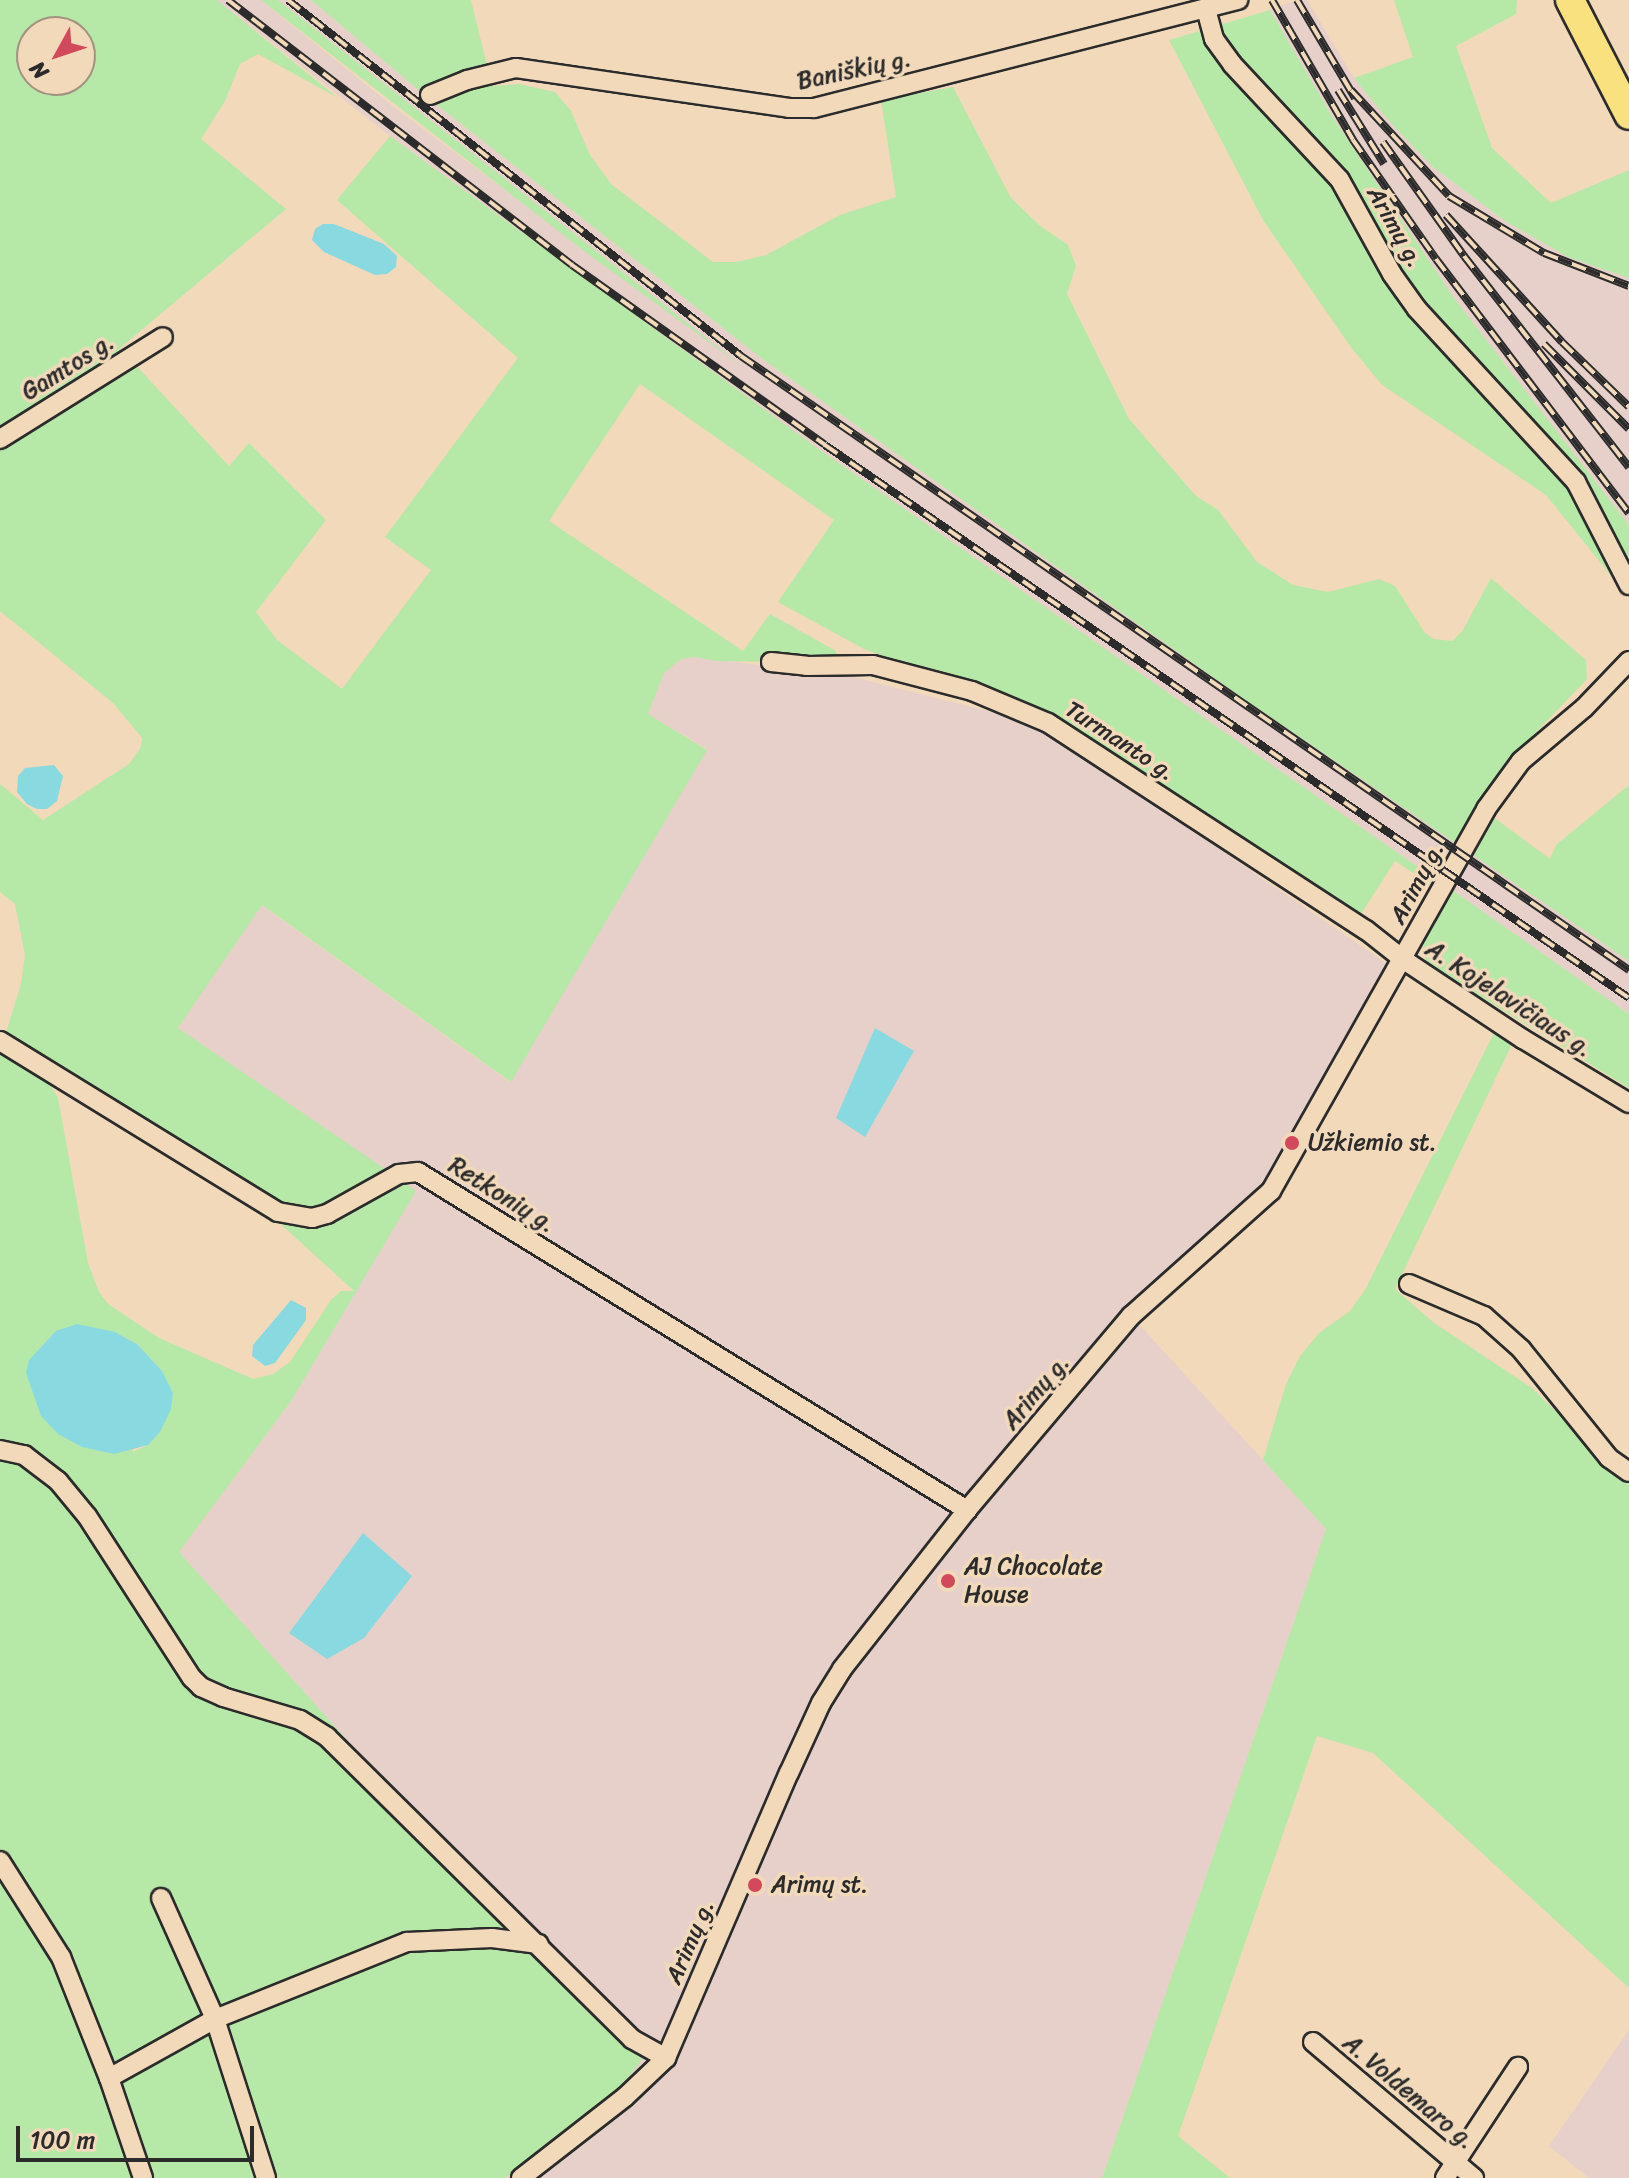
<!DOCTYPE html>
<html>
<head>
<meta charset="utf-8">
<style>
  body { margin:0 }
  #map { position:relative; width:1629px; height:2178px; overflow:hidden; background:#f2d9ba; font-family:Sriracha,sans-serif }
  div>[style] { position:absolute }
  .built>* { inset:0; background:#e6d0c9 }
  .green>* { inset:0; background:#b6e8a8 }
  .water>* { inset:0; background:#89dae0 }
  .roads { filter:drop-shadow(2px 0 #2b2b2b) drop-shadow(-2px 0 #2b2b2b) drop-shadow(0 2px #2b2b2b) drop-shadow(0 -2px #2b2b2b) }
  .minor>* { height:18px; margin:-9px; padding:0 9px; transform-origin:9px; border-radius:9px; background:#f2d9ba }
  .primary>* { height:28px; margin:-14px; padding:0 14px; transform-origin:14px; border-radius:14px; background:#fae180 }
  .rail>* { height:8px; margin-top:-4px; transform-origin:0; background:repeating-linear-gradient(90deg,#f2d9ba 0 15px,#2b2b2b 0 30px); box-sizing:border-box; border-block:2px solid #2b2b2b }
  .dots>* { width:22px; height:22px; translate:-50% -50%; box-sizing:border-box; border:4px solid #f2d9ba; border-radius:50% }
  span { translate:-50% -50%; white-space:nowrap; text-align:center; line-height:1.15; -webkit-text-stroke:7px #f2d9ba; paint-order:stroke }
  .street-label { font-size:24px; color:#2b2b2b }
  .poi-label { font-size:24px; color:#2b2b2b }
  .left { translate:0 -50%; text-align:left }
  .north { position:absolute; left:16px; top:16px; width:80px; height:80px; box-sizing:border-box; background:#f2d9ba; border:2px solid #a29381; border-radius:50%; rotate:230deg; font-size:22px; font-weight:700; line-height:32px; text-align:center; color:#2b2b2b }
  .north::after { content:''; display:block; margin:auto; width:28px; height:36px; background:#d1495b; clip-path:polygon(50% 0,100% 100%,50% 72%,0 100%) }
  .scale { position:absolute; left:16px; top:2126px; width:238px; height:36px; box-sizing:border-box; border:4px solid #2b2b2b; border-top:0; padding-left:10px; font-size:24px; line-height:28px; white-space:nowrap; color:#2b2b2b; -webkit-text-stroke:6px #f2d9ba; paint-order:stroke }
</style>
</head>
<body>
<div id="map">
  <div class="built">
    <div style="clip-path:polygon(217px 0,261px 0,395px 108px,718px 348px,278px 0,311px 0,433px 102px,764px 360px,1247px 701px,1455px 842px,1434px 878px,820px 450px,390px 136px)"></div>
    <div style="clip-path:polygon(1297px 0,1307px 0,1354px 78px,1432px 166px,1505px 221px,1568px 257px,1629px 278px,1629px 525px,1454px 298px,1333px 118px,1270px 10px)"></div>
    <div style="clip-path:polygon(695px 657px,853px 677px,1004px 715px,1050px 733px,1390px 966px,1266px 1182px,1124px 1308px,1326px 1529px,1102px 2178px,505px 2178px,594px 2111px,389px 1809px,390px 1788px,179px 1552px,291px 1401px,415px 1191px,178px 1028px,261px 905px,510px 1082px,707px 749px,648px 714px,664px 673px,681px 659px)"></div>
    <div style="clip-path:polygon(1470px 852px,1629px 961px,1629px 1014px,1448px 887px)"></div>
    <div style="clip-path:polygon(1629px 2030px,1629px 2178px,1589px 2178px,1549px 2146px)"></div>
  </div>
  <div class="green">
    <div style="clip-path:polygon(evenodd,0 0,217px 0,338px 98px,258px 54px,240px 64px,225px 101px,201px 139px,286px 209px,120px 348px,229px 466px,249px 443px,326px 520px,256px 612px,277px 640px,342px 689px,431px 570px,385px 537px,518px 358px,337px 200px,390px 136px,820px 450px,1434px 878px,1430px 884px,1395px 861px,1359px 917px,1188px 802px,1045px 714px,954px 674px,891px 659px,864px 649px,778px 602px,834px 520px,640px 384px,549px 521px,743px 651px,770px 614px,836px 651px,837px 656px,771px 662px,716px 661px,695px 657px,681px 659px,664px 673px,648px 714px,707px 750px,511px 1082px,262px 905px,178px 1028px,385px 1169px,338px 1199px,317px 1210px,298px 1211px,273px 1201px,5px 1036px,21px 984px,25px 955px,15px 904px,0 892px,0 784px,43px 820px,129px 764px,141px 747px,142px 738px,113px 703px,0 611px,0 0,32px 32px,80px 32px,80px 80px,32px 80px,32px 32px)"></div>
    <div style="clip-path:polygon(261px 0,278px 0,743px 367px,584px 251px)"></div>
    <div style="clip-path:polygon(311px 0,471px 0,492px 86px,519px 84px,555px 92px,571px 111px,590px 155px,611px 184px,713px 262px,737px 262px,766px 255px,840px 215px,896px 197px,881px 100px,953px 87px,1011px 198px,1039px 225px,1068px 245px,1076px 266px,1067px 294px,1129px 419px,1196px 496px,1218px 510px,1257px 562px,1293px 585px,1328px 592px,1379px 579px,1395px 586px,1425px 633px,1434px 639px,1452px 641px,1463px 630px,1491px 578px,1586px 660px,1587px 679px,1519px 750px,1477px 805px,1550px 859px,1556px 845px,1629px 785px,1629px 961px,1247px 701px,764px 360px,433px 102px)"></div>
    <div style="clip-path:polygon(1394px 0,1517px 0,1516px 14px,1456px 46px,1492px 148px,1551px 203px,1629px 170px,1629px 278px,1568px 257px,1505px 221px,1432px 166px,1390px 122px,1354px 78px,1413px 57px)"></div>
    <div style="clip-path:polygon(1270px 10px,1333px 118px,1454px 298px,1629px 525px,1629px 598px,1546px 495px,1382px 385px,1350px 346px,1263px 220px,1169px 40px)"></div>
    <div style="clip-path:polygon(1448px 887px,1629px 1014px,1629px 1088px,1426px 963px,1423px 949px,1425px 939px)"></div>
    <div style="clip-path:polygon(1494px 1033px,1512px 1044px,1395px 1289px,1434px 1323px,1532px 1388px,1613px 1468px,1629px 1477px,1629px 1988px,1373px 1753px,1317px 1736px,1178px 2136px,1230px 2178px,1102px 2178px,1326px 1529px,1263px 1460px,1286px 1384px,1300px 1356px,1319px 1333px,1350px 1311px,1365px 1290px)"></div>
    <div style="clip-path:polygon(evenodd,0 1052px,46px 1078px,58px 1098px,88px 1263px,99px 1292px,108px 1304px,159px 1338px,253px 1379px,273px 1374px,290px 1362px,331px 1300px,341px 1291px,354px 1291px,274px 1218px,309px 1226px,329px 1222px,397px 1187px,406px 1184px,416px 1191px,291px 1401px,179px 1552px,390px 1788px,389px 1809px,643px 2058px,619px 2090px,505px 2178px,0 2178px,0 1052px,115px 1332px,137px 1344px,162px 1371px,160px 1432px,148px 1445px,133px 1452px,115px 1332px)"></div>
  </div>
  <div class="water">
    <div style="clip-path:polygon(323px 224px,334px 224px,384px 244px,397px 256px,396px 267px,387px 274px,375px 275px,324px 252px,312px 240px,315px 229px)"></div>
    <div style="clip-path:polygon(54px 765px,63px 776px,57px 801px,47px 809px,37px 809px,27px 804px,17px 792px,18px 776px,25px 768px)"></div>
    <div style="clip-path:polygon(875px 1028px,914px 1051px,865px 1137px,836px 1118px)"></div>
    <div style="clip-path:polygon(291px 1300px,306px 1308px,306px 1320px,275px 1363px,265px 1366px,252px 1356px,253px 1345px)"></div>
    <div style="clip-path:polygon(77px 1324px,115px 1332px,137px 1344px,162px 1371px,173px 1393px,171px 1409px,160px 1432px,148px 1445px,114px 1454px,82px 1447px,58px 1434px,41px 1416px,26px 1373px,29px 1360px,56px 1331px)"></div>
    <div style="clip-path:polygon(363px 1533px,412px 1576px,364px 1638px,327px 1659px,289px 1633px)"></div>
  </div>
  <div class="roads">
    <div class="minor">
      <div style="left:1206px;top:9px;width:31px;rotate:75deg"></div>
      <div style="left:1214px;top:39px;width:31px;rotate:54deg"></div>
      <div style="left:1232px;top:64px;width:158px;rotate:47deg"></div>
      <div style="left:1340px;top:180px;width:107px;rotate:61deg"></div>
      <div style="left:1392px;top:274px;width:43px;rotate:54.5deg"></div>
      <div style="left:1417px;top:309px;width:235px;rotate:47.4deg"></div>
      <div style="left:1576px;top:482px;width:116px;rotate:62.8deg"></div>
      <div style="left:430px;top:95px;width:40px;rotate:-22deg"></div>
      <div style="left:467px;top:80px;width:50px;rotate:-13.8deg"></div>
      <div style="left:516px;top:68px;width:276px;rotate:8.3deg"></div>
      <div style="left:789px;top:108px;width:25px"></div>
      <div style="left:814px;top:108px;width:438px;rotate:-14.3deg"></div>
      <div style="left:0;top:439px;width:192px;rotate:-32deg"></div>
      <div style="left:771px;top:662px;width:36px;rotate:6deg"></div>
      <div style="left:807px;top:666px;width:66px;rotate:-0.9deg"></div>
      <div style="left:873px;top:665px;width:102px;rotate:14.7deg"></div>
      <div style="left:972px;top:691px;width:82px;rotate:22.8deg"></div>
      <div style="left:1048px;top:723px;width:379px;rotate:33.1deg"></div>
      <div style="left:1366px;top:930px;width:48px;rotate:38.3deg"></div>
      <div style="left:1404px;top:960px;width:143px;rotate:33.6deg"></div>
      <div style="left:1523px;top:1039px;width:124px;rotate:31.1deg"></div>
      <div style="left:0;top:1041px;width:326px;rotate:31.6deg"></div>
      <div style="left:278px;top:1212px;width:35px;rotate:10deg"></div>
      <div style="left:312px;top:1218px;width:16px;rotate:-15deg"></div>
      <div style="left:327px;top:1214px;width:82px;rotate:-29.1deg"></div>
      <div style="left:399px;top:1174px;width:19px;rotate:-6deg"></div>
      <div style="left:418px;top:1172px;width:645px;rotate:31.62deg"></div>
      <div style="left:1409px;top:1284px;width:82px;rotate:23.1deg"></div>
      <div style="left:1484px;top:1316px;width:50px;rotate:41.7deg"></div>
      <div style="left:1521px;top:1349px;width:140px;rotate:51.1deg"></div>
      <div style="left:1609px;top:1458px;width:24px;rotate:35deg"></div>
      <div style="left:0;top:1450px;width:25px;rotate:12deg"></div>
      <div style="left:24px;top:1455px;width:43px;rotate:37.4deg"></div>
      <div style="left:58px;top:1481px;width:45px;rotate:50.4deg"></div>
      <div style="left:87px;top:1516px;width:193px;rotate:57.1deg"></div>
      <div style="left:192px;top:1678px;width:13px;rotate:45deg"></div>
      <div style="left:201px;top:1687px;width:24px;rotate:24deg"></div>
      <div style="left:223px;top:1697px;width:80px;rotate:16.6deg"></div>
      <div style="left:300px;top:1720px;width:32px;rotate:32deg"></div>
      <div style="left:327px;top:1737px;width:429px;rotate:44.7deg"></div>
      <div style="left:632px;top:2039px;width:39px;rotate:29deg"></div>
      <div style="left:0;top:1861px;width:114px;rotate:57.6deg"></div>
      <div style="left:61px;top:1957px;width:130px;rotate:68.4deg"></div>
      <div style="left:109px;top:2078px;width:106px;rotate:71.2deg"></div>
      <div style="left:161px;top:1898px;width:133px;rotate:65.9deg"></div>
      <div style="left:215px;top:2019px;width:167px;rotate:72.2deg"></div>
      <div style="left:1313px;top:2042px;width:211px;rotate:40.2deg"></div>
      <div style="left:109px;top:2078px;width:121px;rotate:-29.1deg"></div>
      <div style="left:215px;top:2019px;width:207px;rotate:-21.9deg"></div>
      <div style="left:407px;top:1942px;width:85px;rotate:-2.7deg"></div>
      <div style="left:492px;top:1938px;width:47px;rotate:7.3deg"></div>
      <div style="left:521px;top:2178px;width:132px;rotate:-37.9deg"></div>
      <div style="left:625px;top:2097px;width:57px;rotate:-43.6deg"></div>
      <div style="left:666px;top:2058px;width:310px;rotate:-66.7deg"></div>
      <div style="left:789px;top:1773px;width:77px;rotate:-65.4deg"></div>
      <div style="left:821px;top:1703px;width:40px;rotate:-58deg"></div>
      <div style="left:842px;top:1669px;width:202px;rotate:-51.8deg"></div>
      <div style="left:967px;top:1510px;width:254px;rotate:-49.8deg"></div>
      <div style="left:1131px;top:1316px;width:188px;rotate:-41.8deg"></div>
      <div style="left:1271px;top:1191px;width:438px;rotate:-60.6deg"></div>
      <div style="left:1486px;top:809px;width:59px;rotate:-53.9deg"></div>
      <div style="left:1521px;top:761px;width:82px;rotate:-40.1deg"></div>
      <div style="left:1584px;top:708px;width:65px;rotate:-46.2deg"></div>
      <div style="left:1445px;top:2178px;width:133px;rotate:-56.7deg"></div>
    </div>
    <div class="primary">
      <div style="left:1570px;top:0;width:129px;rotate:62.8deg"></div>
    </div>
  </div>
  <div class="rail">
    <div style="left:228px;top:0;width:434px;rotate:37.6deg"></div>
    <div style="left:572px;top:265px;width:310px;rotate:35.4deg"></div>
    <div style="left:825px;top:445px;width:976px;rotate:34.52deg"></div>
    <div style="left:288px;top:0;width:576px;rotate:38.16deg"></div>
    <div style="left:741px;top:356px;width:1080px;rotate:34.66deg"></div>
    <div style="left:1272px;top:0;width:162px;rotate:59.9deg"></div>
    <div style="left:1353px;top:140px;width:145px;rotate:55.1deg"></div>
    <div style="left:1436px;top:259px;width:319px;rotate:52.8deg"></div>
    <div style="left:1297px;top:0;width:114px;rotate:59.4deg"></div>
    <div style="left:1338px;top:90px;width:87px;rotate:58.1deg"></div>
    <div style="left:1351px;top:90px;width:144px;rotate:47.2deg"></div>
    <div style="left:1449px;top:196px;width:111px;rotate:31deg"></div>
    <div style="left:1544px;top:253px;width:91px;rotate:21.2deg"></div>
    <div style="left:1383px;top:142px;width:140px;rotate:54.6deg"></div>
    <div style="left:1464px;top:256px;width:268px;rotate:52deg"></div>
    <div style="left:1446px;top:215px;width:172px;rotate:47.6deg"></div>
    <div style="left:1562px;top:342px;width:93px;rotate:44.1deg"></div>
    <div style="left:1544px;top:344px;width:120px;rotate:45deg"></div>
  </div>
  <div class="dots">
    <div style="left:1292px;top:1143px;background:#d1495b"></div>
    <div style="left:948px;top:1581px;background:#d1495b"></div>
    <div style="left:755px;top:1885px;background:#d1495b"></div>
  </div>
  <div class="street-label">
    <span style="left:854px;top:70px;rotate:-12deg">Baniškių g.</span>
    <span style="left:1395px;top:227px;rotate:60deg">Arimų g.</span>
    <span style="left:68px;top:367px;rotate:-32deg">Gamtos g.</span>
    <span style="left:1120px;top:741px;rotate:33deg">Turmanto g.</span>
    <span style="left:1417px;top:883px;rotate:-62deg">Arimų g.</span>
    <span style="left:1509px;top:999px;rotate:33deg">A. Kojelavičiaus g.</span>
    <span style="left:502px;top:1195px;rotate:32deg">Retkonių g.</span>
    <span style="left:1036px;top:1392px;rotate:-50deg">Arimų g.</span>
    <span style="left:690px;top:1942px;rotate:-67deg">Arimų g.</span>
    <span style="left:1409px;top:2092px;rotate:40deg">A. Voldemaro g.</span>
  </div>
  <div class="poi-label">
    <span class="left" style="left:1308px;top:1143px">Užkiemio st.</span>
    <span class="left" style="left:964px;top:1581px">AJ Chocolate<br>House</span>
    <span class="left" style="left:771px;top:1885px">Arimų st.</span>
  </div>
  <div class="north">N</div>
  <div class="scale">100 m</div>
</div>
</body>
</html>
